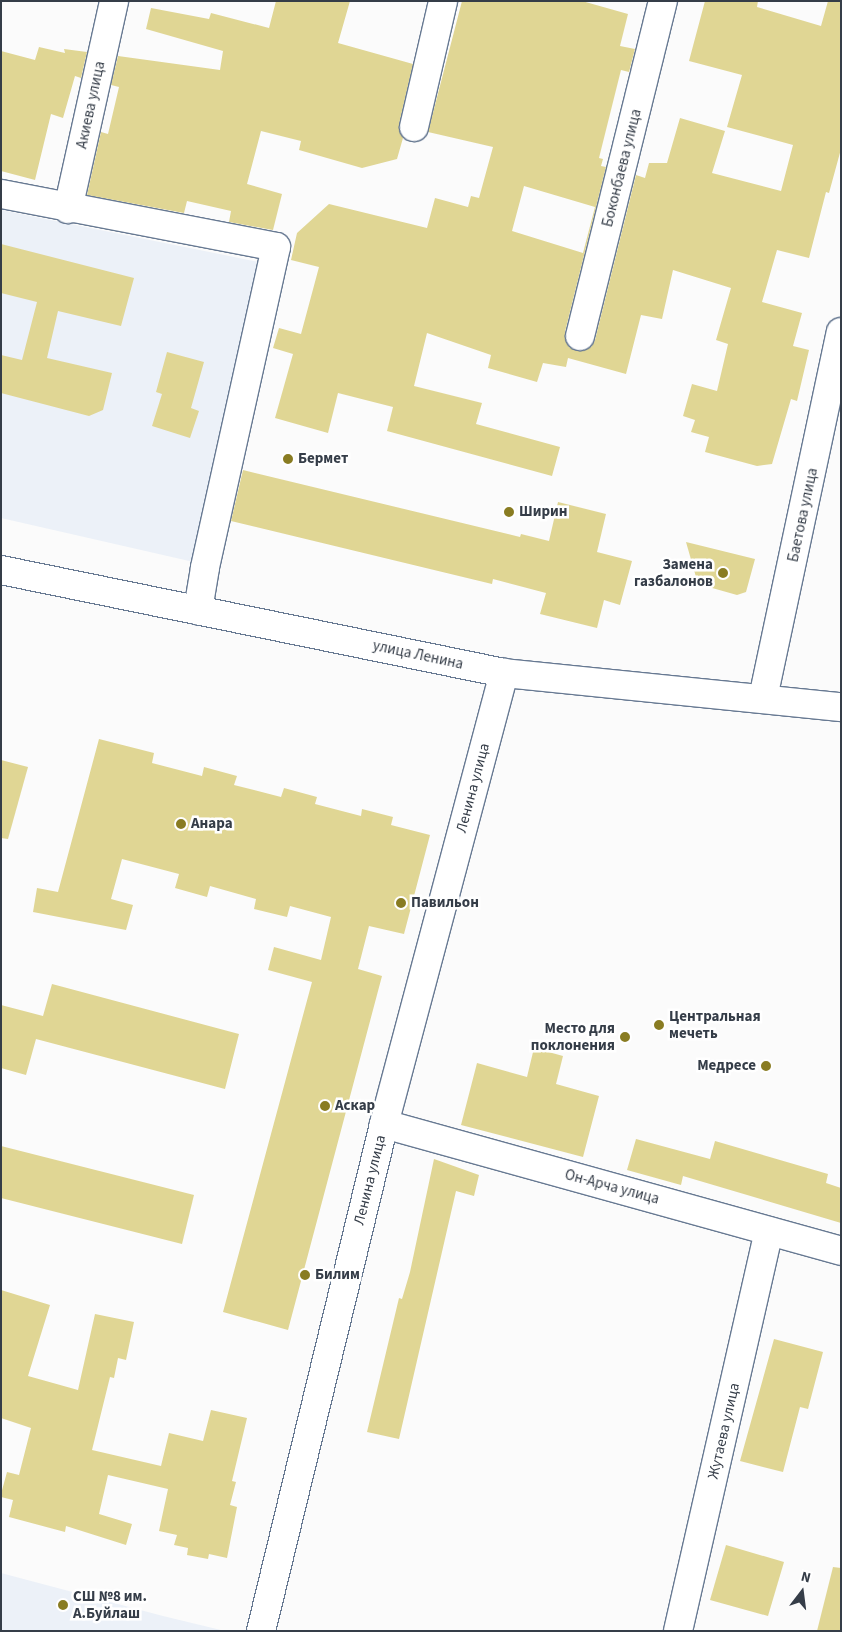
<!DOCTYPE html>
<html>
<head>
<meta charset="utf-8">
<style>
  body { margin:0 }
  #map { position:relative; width:842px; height:1632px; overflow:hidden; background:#fbfbfb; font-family:"Source Sans 3",sans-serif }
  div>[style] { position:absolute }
  .built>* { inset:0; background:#ecf1f8 }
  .building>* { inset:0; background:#e0d694 }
  .roads { filter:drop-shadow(1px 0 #677992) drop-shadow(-1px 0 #677992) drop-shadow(0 1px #677992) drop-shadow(0 -1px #677992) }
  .street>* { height:28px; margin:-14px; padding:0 14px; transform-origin:14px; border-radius:14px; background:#fff }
  .primary>* { height:28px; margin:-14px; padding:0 14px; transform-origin:14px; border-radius:14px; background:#fff }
  .dots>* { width:14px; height:14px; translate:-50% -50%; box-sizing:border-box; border:2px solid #fff; border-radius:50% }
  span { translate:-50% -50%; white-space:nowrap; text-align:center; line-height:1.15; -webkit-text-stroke:5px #fff; paint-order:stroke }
  .street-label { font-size:15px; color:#353d48 }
  .poi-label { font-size:15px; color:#353d48; font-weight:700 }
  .left { translate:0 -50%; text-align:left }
  .right { translate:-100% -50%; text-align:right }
  .frame { position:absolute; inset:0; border:2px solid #353d48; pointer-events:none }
  .north { position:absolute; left:777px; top:1567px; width:50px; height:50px; -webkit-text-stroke:4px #fff; paint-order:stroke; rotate:15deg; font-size:14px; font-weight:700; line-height:20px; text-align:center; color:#353d48 }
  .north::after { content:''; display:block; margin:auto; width:18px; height:22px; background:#353d48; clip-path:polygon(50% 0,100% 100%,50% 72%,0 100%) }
</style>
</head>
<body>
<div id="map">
  <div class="built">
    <div style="clip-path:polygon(1px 210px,264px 263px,198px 563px,1px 518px)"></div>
    <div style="clip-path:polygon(1px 1573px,163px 1616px,225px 1631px,1px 1631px)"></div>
  </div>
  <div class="building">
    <div style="clip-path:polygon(276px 1px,350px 1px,338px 43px,413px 64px,399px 124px,403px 138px,397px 159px,362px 168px,299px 150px,301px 141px,261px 131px,247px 184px,282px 194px,273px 230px,229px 222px,231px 211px,187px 201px,184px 213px,87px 195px,101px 132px,108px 134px,119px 87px,111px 85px,118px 56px,220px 70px,223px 51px,146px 29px,151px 8px,209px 19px,211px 13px,269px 28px)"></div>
    <div style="clip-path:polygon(evenodd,462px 1px,582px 1px,628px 14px,620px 46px,635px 49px,629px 72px,621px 70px,599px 158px,603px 159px,601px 166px,606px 167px,565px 332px,569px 347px,577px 351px,591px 347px,595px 340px,636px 175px,645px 178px,649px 163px,667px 163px,680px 118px,725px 131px,712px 173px,781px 191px,793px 145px,727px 127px,742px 75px,689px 61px,705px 1px,758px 1px,757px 7px,821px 26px,828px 1px,841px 1px,841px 149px,829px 193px,826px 192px,809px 258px,777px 250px,762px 302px,802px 313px,793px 346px,809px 350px,797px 401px,791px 399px,772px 464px,757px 466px,705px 452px,709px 437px,691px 432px,695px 420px,683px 416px,692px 384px,717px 391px,728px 344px,716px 340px,731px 288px,673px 270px,662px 319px,641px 315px,626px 374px,568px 358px,566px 367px,543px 363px,537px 382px,488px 368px,491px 355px,427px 333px,414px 386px,482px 403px,476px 424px,560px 447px,552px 476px,387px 431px,393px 407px,338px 393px,328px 433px,275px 418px,293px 354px,273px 348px,279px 328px,301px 334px,319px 267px,291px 260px,297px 233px,329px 204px,427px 228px,435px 198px,468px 207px,471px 196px,479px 198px,493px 147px,428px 132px,462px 1px,524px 186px,595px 207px,583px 253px,512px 231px,524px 186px)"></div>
    <div style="clip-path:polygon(39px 47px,65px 53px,64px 49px,87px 52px,81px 78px,75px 76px,63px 118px,51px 114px,35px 180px,1px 171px,1px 51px,35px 60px)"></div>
    <div style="clip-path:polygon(1px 244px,134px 278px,121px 326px,58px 311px,47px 358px,112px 373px,103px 410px,89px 416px,1px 393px,1px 355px,22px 360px,37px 302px,1px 293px)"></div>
    <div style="clip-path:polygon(167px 352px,204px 362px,191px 408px,199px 411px,190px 438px,152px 426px,162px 394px,156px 392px)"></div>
    <div style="clip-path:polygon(243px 470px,520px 537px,521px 534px,549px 541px,558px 502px,606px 514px,597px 552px,632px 561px,620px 605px,604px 600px,597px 628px,540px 614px,546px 593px,493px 579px,492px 584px,231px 521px)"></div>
    <div style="clip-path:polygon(686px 542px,755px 559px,746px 592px,737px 595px,698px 584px)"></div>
    <div style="clip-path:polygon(99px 739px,154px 753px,152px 763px,202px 776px,204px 767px,237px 776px,234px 785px,281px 797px,284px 788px,317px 797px,315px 804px,361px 816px,362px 809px,393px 817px,391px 825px,430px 835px,404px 934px,369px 926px,358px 969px,382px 976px,288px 1330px,223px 1312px,312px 982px,268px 970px,274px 947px,321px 960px,331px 917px,290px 906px,287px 917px,254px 909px,256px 899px,210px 886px,207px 897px,175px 888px,179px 874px,122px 859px,111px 899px,133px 905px,126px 930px,33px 912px,37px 888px,58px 892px)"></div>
    <div style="clip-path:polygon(1px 760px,28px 767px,8px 839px,1px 838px)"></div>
    <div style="clip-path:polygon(52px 984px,239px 1034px,225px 1089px,36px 1039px,26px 1075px,1px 1068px,1px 1005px,43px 1016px)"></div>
    <div style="clip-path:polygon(534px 1048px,563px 1056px,556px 1084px,599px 1096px,583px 1157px,461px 1125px,477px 1063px,527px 1077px)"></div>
    <div style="clip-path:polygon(636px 1139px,710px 1159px,715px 1141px,828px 1174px,826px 1183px,841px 1188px,841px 1223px,683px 1176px,681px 1185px,627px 1170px)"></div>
    <div style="clip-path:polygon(1px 1146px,194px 1195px,182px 1244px,1px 1198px)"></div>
    <div style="clip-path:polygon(434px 1159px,479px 1175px,474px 1196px,456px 1191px,399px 1439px,367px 1432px,399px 1298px,402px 1299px,410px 1272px)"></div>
    <div style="clip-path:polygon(1px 1290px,50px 1305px,28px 1376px,78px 1390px,95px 1314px,134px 1322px,126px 1360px,118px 1358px,114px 1378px,110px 1377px,92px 1450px,161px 1466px,169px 1433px,203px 1441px,211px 1410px,247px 1418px,232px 1481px,236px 1482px,230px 1505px,237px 1507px,227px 1558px,209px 1554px,208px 1559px,187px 1555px,188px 1548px,174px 1545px,177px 1535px,159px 1531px,168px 1489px,108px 1475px,99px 1514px,132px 1524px,126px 1545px,66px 1526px,65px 1532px,9px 1517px,13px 1500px,1px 1497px,1px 1494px,7px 1472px,19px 1475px,31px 1428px,1px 1418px)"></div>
    <div style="clip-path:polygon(774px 1339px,823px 1352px,808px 1409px,800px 1407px,783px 1472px,740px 1461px)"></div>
    <div style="clip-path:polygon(726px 1545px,784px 1562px,768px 1616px,710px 1600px)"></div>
    <div style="clip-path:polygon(833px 1567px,841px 1568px,841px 1631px,817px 1631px)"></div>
  </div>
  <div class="roads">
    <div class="street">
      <div style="left:414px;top:127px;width:129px;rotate:-77deg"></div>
      <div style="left:1px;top:194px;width:280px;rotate:10.9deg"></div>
      <div style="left:276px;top:247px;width:329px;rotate:102.5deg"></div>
      <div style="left:205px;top:568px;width:43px;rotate:99.5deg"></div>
      <div style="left:68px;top:209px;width:213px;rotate:-77.5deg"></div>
      <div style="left:580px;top:336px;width:345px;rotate:-76.1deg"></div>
      <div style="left:763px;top:698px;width:374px;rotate:-78deg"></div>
      <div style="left:384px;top:1124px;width:474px;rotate:15.5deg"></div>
      <div style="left:261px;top:1631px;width:522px;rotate:-76.36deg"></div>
      <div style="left:384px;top:1124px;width:467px;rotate:-75.1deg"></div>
      <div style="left:678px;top:1631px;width:410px;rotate:-77.2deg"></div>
    </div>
    <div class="primary">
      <div style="left:1px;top:570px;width:513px;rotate:11.57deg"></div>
      <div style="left:504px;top:673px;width:339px;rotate:5.8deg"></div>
    </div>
  </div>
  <div class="dots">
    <div style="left:288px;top:459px;background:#897c22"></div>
    <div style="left:509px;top:512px;background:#897c22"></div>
    <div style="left:723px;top:573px;background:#897c22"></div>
    <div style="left:181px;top:824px;background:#897c22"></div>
    <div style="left:401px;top:903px;background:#897c22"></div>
    <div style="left:659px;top:1025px;background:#897c22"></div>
    <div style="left:625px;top:1037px;background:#897c22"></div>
    <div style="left:766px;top:1066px;background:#897c22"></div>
    <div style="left:325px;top:1106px;background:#897c22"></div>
    <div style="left:305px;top:1275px;background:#897c22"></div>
    <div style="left:63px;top:1605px;background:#897c22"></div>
  </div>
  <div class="street-label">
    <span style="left:91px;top:105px;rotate:-78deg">Акиева улица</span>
    <span style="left:622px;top:168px;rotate:-76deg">Боконбаева улица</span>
    <span style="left:803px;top:515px;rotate:-78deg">Баетова улица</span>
    <span style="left:418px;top:655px;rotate:12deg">улица Ленина</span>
    <span style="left:473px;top:788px;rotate:-75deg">Ленина улица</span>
    <span style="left:370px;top:1180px;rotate:-76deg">Ленина улица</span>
    <span style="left:612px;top:1187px;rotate:15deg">Он-Арча улица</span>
    <span style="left:724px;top:1431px;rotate:-77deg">Жутаева улица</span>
  </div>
  <div class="poi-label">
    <span class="left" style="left:298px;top:459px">Бермет</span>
    <span class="left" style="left:519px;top:512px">Ширин</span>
    <span class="right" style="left:713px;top:573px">Замена<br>газбалонов</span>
    <span class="left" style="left:191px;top:824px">Анара</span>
    <span class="left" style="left:411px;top:903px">Павильон</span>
    <span class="left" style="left:669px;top:1025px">Центральная<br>мечеть</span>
    <span class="right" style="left:615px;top:1037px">Место для<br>поклонения</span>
    <span class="right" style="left:756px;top:1066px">Медресе</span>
    <span class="left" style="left:335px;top:1106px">Аскар</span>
    <span class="left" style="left:315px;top:1275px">Билим</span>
    <span class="left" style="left:73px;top:1605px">СШ №8 им.<br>А.Буйлаш</span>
  </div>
  <div class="frame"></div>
  <div class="north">N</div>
</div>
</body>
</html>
